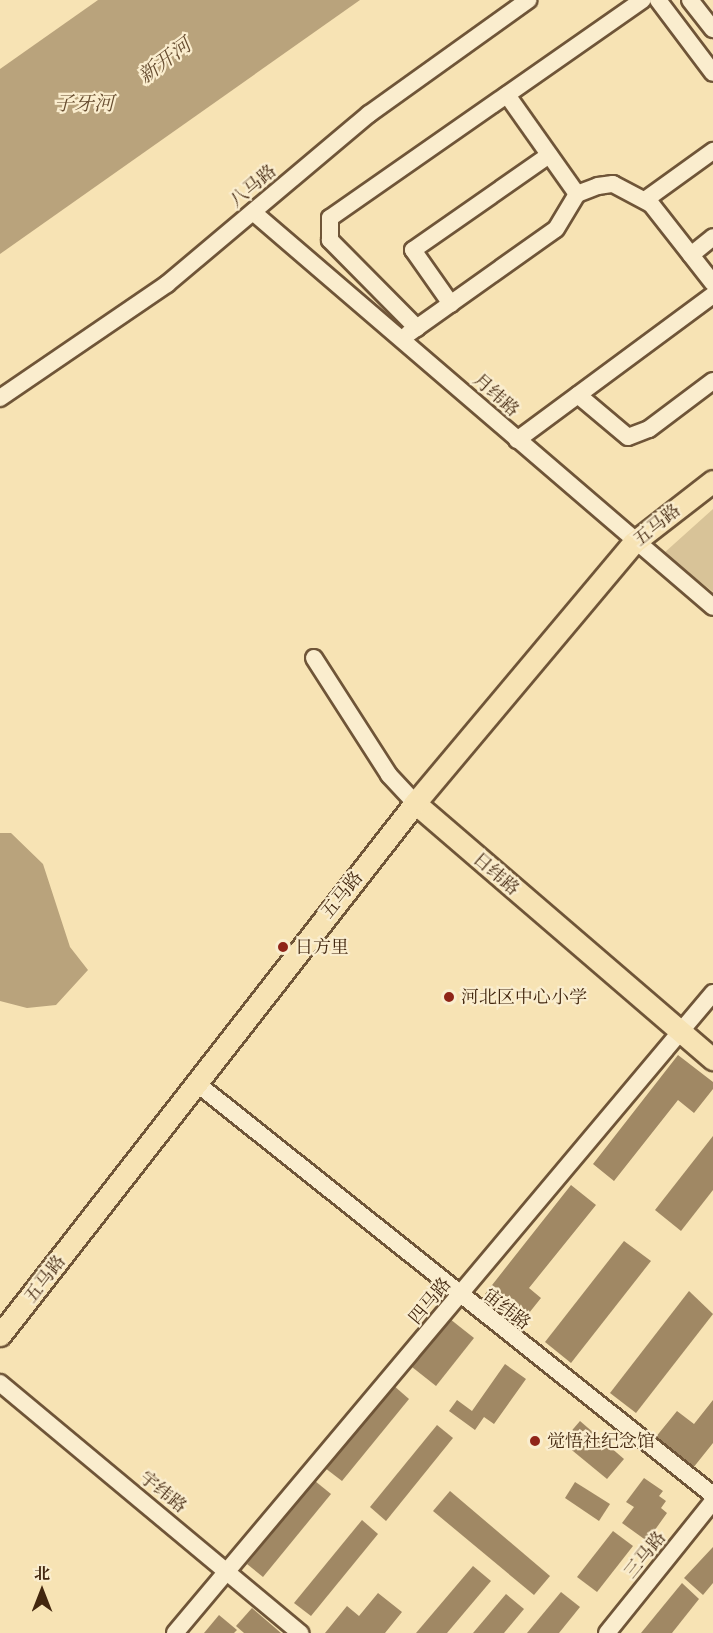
<!DOCTYPE html>
<html>
<head>
<meta charset="utf-8">
<style>
  body { margin:0 }
  #map { position:relative; width:713px; height:1633px; overflow:hidden; background:#f7e3b4; font-family:"Gentium Book Plus","Noto Serif SC",serif }
  div>[style] { position:absolute }
  .green>* { inset:0; background:#d8c398 }
  .water>* { inset:0; background:#b9a37c }
  .building>* { inset:0; background:#a08864 }
  .roads { filter:drop-shadow(2px 0 #6f5538) drop-shadow(-2px 0 #6f5538) drop-shadow(0 2px #6f5538) drop-shadow(0 -2px #6f5538) }
  .minor>* { height:16px; margin:-8px; padding:0 8px; transform-origin:8px; border-radius:8px; background:#faedce }
  .major>* { height:21px; margin:-10.5px; padding:0 10.5px; transform-origin:10.5px; border-radius:10.5px; background:#f7e3b4 }
  .dots>* { width:16px; height:16px; translate:-50% -50%; box-sizing:border-box; border:3px solid #faedce; border-radius:50% }
  span { translate:-50% -50%; white-space:nowrap; text-align:center; line-height:1.15; -webkit-text-stroke:4.5px #faedce; paint-order:stroke }
  .street-label { font-size:18px; color:#42260e }
  .poi-label { font-size:18px; color:#42260e }
  .left { translate:0 -50%; text-align:left }
  .water-label { font-size:20px; color:#664c2f; font-style:italic }
  .north { position:absolute; left:12px; top:1561px; width:60px; height:60px; -webkit-text-stroke:4px #faedce; paint-order:stroke; rotate:0deg; font-size:16px; font-weight:700; line-height:24px; text-align:center; color:#42260e }
  .north::after { content:''; display:block; margin:auto; width:21px; height:27px; background:#42260e; clip-path:polygon(50% 0,100% 100%,50% 72%,0 100%) }
</style>
</head>
<body>
<div id="map">
  <div class="green">
    <div style="clip-path:polygon(713px 509px,713px 592px,664px 553px)"></div>
  </div>
  <div class="water">
    <div style="clip-path:polygon(98px 0,360px 0,0 254px,0 69px)"></div>
    <div style="clip-path:polygon(0 833px,11px 833px,43px 864px,70px 947px,88px 970px,56px 1005px,27px 1008px,0 1001px)"></div>
  </div>
  <div class="building">
    <div style="clip-path:polygon(678px 1055px,713px 1082px,713px 1089px,694px 1113px,678px 1100px,614px 1181px,593px 1164px)"></div>
    <div style="clip-path:polygon(713px 1136px,713px 1190px,681px 1231px,655px 1210px)"></div>
    <div style="clip-path:polygon(571px 1185px,596px 1205px,529px 1288px,541px 1298px,521px 1323px,485px 1294px)"></div>
    <div style="clip-path:polygon(624px 1241px,651px 1261px,571px 1363px,545px 1342px)"></div>
    <div style="clip-path:polygon(689px 1291px,713px 1314px,636px 1413px,610px 1393px)"></div>
    <div style="clip-path:polygon(450px 1319px,474px 1338px,436px 1386px,412px 1367px)"></div>
    <div style="clip-path:polygon(505px 1364px,526px 1379px,494px 1424px,484px 1417px,475px 1430px,449px 1411px,457px 1400px,472px 1411px)"></div>
    <div style="clip-path:polygon(393px 1385px,409px 1399px,342px 1481px,325px 1468px)"></div>
    <div style="clip-path:polygon(713px 1400px,713px 1443px,693px 1468px,655px 1438px,677px 1411px,694px 1424px)"></div>
    <div style="clip-path:polygon(580px 1421px,624px 1459px,607px 1479px,562px 1442px)"></div>
    <div style="clip-path:polygon(437px 1425px,453px 1438px,386px 1521px,370px 1507px)"></div>
    <div style="clip-path:polygon(644px 1478px,663px 1491px,659px 1496px,666px 1501px,661px 1508px,667px 1513px,647px 1541px,622px 1523px,634px 1507px,626px 1502px)"></div>
    <div style="clip-path:polygon(315px 1481px,331px 1494px,263px 1577px,247px 1564px)"></div>
    <div style="clip-path:polygon(575px 1482px,610px 1504px,599px 1521px,565px 1498px)"></div>
    <div style="clip-path:polygon(450px 1491px,550px 1576px,534px 1595px,433px 1511px)"></div>
    <div style="clip-path:polygon(362px 1520px,378px 1534px,311px 1616px,294px 1603px)"></div>
    <div style="clip-path:polygon(613px 1531px,633px 1546px,597px 1592px,577px 1577px)"></div>
    <div style="clip-path:polygon(713px 1547px,713px 1583px,703px 1595px,684px 1578px)"></div>
    <div style="clip-path:polygon(473px 1566px,491px 1581px,447px 1633px,416px 1633px)"></div>
    <div style="clip-path:polygon(682px 1583px,699px 1599px,672px 1633px,641px 1633px)"></div>
    <div style="clip-path:polygon(561px 1592px,580px 1607px,559px 1633px,527px 1633px)"></div>
    <div style="clip-path:polygon(378px 1593px,402px 1612px,385px 1633px,325px 1633px,347px 1606px,359px 1616px)"></div>
    <div style="clip-path:polygon(506px 1594px,524px 1609px,504px 1633px,473px 1633px)"></div>
    <div style="clip-path:polygon(252px 1608px,281px 1633px,244px 1633px,236px 1626px)"></div>
    <div style="clip-path:polygon(219px 1615px,237px 1630px,234px 1633px,204px 1633px)"></div>
  </div>
  <div class="roads">
    <div class="minor">
      <div style="left:658px;top:0;width:91px;rotate:53deg"></div>
      <div style="left:690px;top:0;width:37px;rotate:52deg"></div>
      <div style="left:507px;top:95px;width:121px;rotate:54.7deg"></div>
      <div style="left:645px;top:200px;width:84px;rotate:-35.8deg"></div>
      <div style="left:253px;top:212px;width:606px;rotate:40.65deg"></div>
      <div style="left:691px;top:255px;width:28px;rotate:-39deg"></div>
      <div style="left:451px;top:304px;width:66px;rotate:-125.1deg"></div>
      <div style="left:413px;top:250px;width:166px;rotate:-34.9deg"></div>
      <div style="left:417px;top:328px;width:124px;rotate:-134.7deg"></div>
      <div style="left:330px;top:240px;width:22px;rotate:-90deg"></div>
      <div style="left:330px;top:218px;width:381px;rotate:-34.9deg"></div>
      <div style="left:408px;top:334px;width:181px;rotate:-35.4deg"></div>
      <div style="left:556px;top:229px;width:41px;rotate:-59deg"></div>
      <div style="left:577px;top:194px;width:22px;rotate:-21deg"></div>
      <div style="left:598px;top:186px;width:15px;rotate:-8deg"></div>
      <div style="left:613px;top:184px;width:43px;rotate:27.8deg"></div>
      <div style="left:651px;top:204px;width:100px;rotate:51.9deg"></div>
      <div style="left:578px;top:395px;width:65px;rotate:40deg"></div>
      <div style="left:628px;top:437px;width:22px;rotate:-21deg"></div>
      <div style="left:649px;top:429px;width:80px;rotate:-36.9deg"></div>
      <div style="left:0;top:398px;width:202px;rotate:-34.3deg"></div>
      <div style="left:167px;top:284px;width:264px;rotate:-40.1deg"></div>
      <div style="left:369px;top:114px;width:196px;rotate:-35.6deg"></div>
      <div style="left:517px;top:440px;width:244px;rotate:-36.5deg"></div>
      <div style="left:314px;top:658px;width:139px;rotate:57.3deg"></div>
      <div style="left:389px;top:775px;width:38px;rotate:47deg"></div>
      <div style="left:195px;top:1082px;width:662px;rotate:38.57deg"></div>
      <div style="left:0;top:1383px;width:391px;rotate:39.8deg"></div>
      <div style="left:175px;top:1633px;width:836px;rotate:-49.95deg"></div>
      <div style="left:607px;top:1633px;width:169px;rotate:-51.2deg"></div>
    </div>
    <div class="major">
      <div style="left:415px;top:803px;width:393px;rotate:40.7deg"></div>
      <div style="left:0;top:1335px;width:675px;rotate:-52.04deg"></div>
      <div style="left:415px;top:803px;width:339px;rotate:-50deg"></div>
      <div style="left:633px;top:543px;width:101px;rotate:-37.8deg"></div>
    </div>
  </div>
  <div class="dots">
    <div style="left:283px;top:947px;background:#8f2418"></div>
    <div style="left:449px;top:997px;background:#8f2418"></div>
    <div style="left:535px;top:1441px;background:#8f2418"></div>
  </div>
  <div class="street-label">
    <span style="left:253px;top:186px;rotate:-40deg">八马路</span>
    <span style="left:496px;top:395px;rotate:42deg">月纬路</span>
    <span style="left:657px;top:525px;rotate:-39deg">五马路</span>
    <span style="left:496px;top:874px;rotate:41deg">日纬路</span>
    <span style="left:342px;top:895px;rotate:-51deg">五马路</span>
    <span style="left:45px;top:1279px;rotate:-52deg">五马路</span>
    <span style="left:430px;top:1301px;rotate:-50deg">四马路</span>
    <span style="left:507px;top:1309px;rotate:38deg">宙纬路</span>
    <span style="left:163px;top:1492px;rotate:39deg">宇纬路</span>
    <span style="left:645px;top:1555px;rotate:-51deg">三马路</span>
  </div>
  <div class="poi-label">
    <span class="left" style="left:295px;top:947px">日方里</span>
    <span class="left" style="left:461px;top:997px">河北区中心小学</span>
    <span class="left" style="left:547px;top:1441px">觉悟社纪念馆</span>
  </div>
  <div class="water-label">
    <span style="left:164px;top:60px;rotate:-37deg">新开河</span>
    <span style="left:84px;top:102px">子牙河</span>
  </div>
  <div class="north">北</div>
</div>
</body>
</html>
